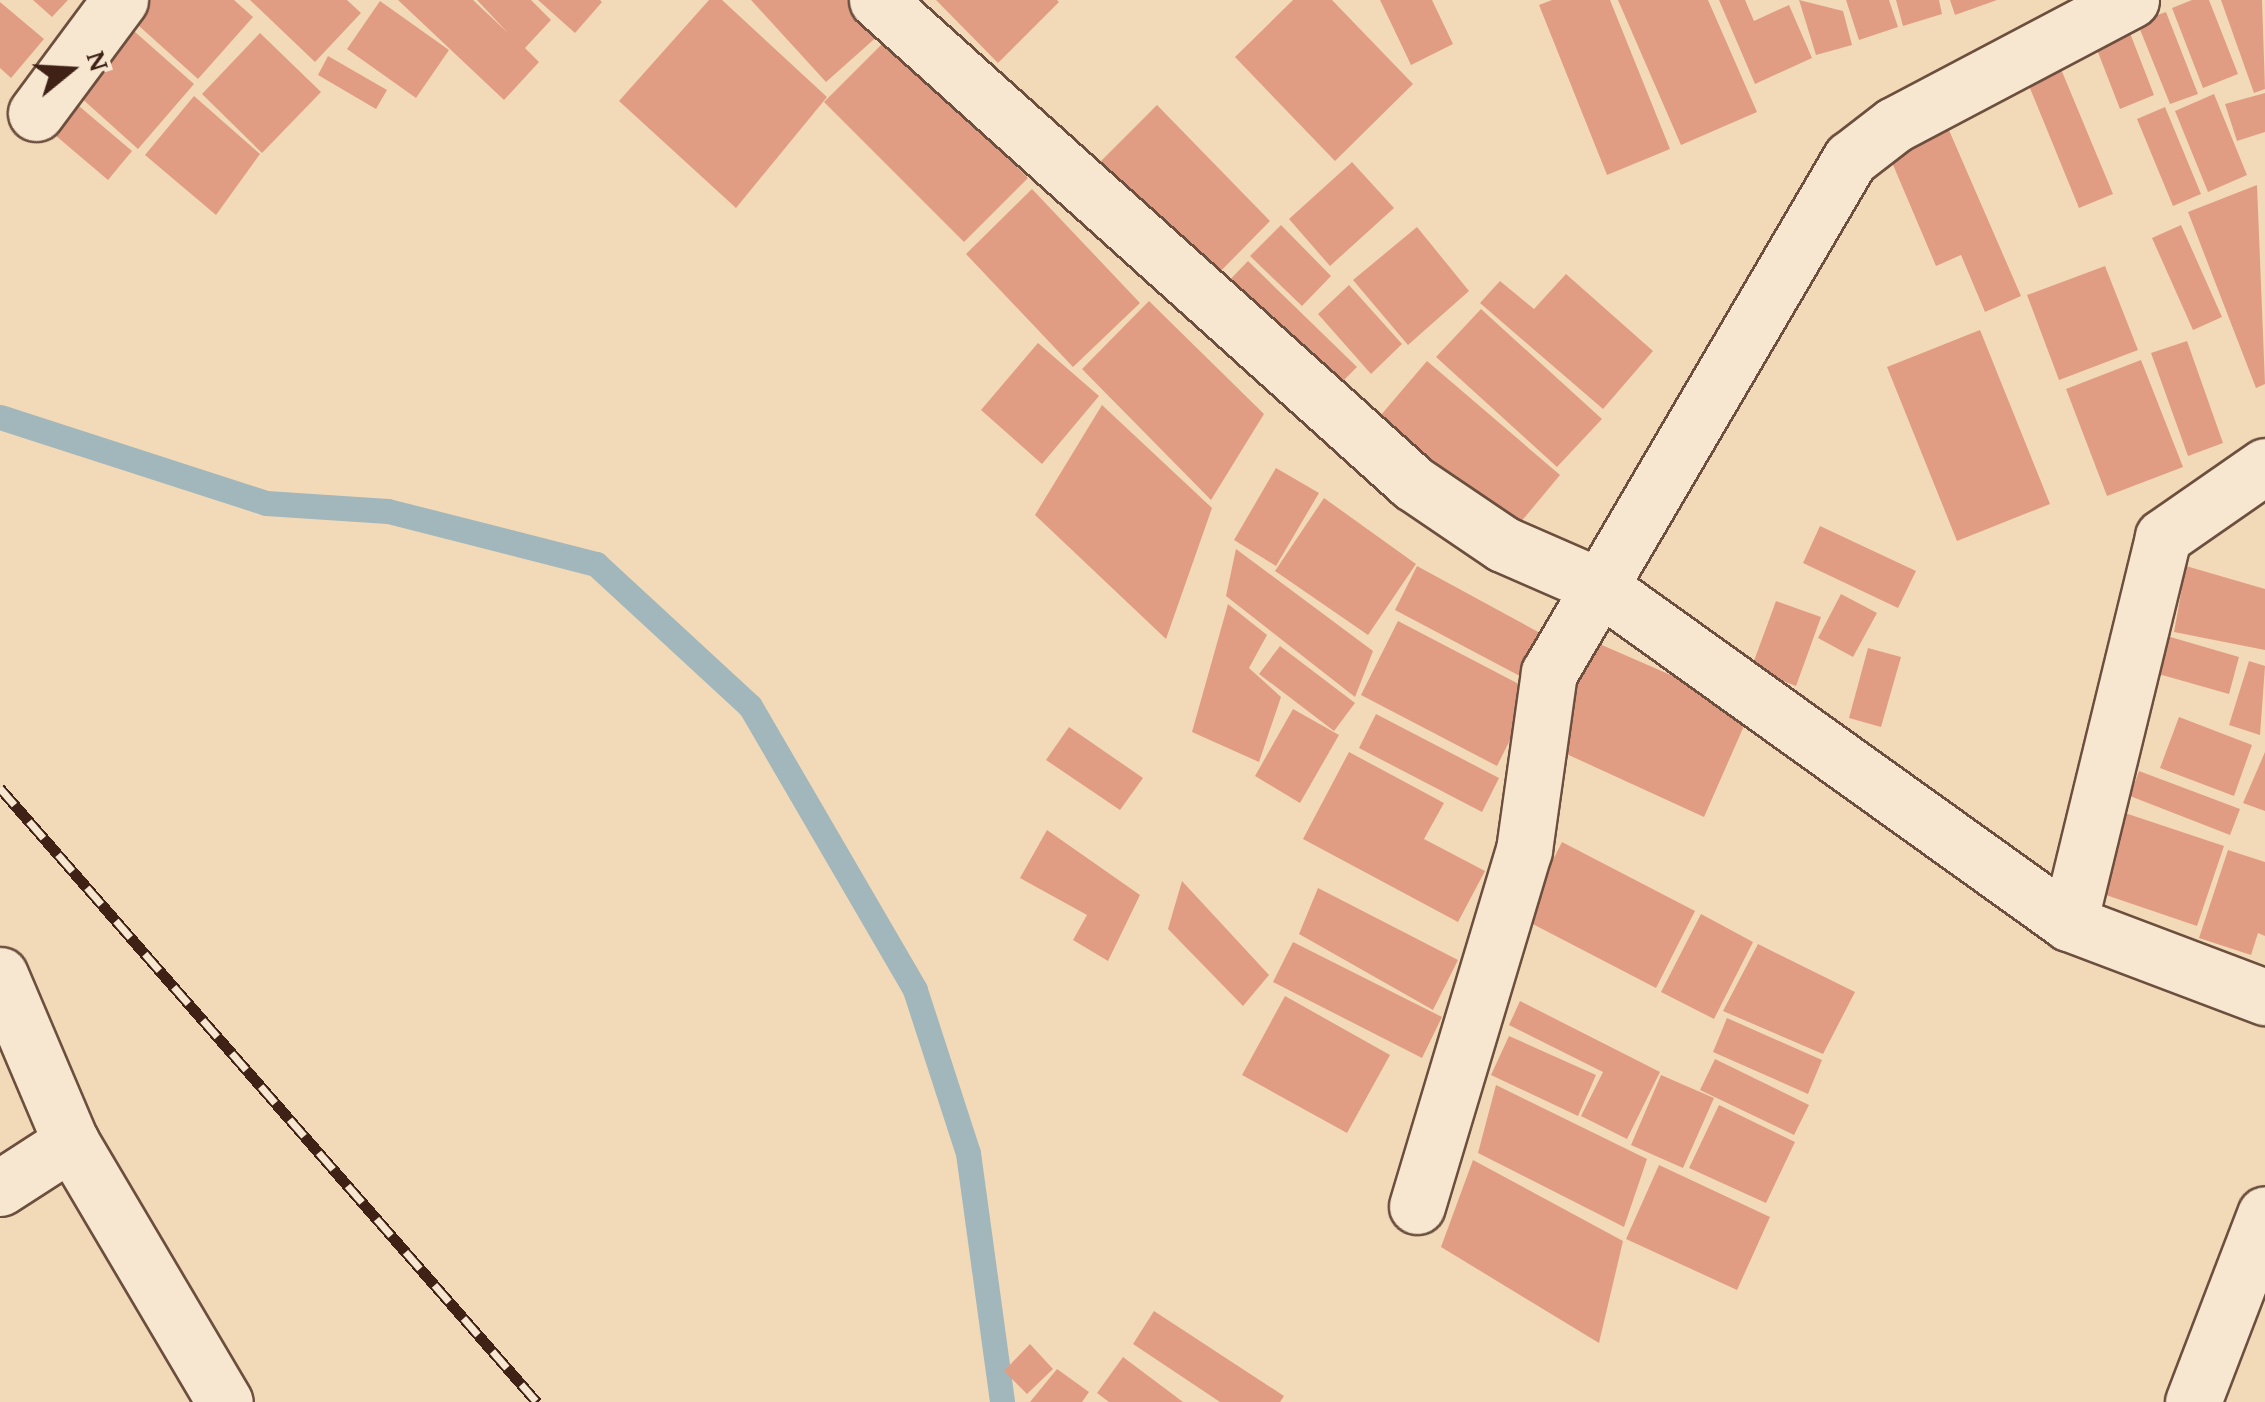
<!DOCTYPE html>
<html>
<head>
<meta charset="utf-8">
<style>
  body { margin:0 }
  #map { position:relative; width:2265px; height:1402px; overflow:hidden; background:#f2dab8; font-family:"Gentium Book Plus",serif }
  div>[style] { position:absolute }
  .stream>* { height:25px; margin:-12.5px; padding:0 12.5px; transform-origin:12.5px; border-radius:12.5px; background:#a2b7bb }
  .building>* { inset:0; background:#e19d84 }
  .roads { filter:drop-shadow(2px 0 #6c4f3e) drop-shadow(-2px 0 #6c4f3e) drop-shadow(0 2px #6c4f3e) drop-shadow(0 -2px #6c4f3e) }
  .minor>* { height:55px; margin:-27.5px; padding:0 27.5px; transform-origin:27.5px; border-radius:27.5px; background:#f7e7d1 }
  .rail>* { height:11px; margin-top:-5.5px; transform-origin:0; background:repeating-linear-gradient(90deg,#f7e7d1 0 22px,#3f2116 0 44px); box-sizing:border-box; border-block:2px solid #3f2116 }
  span { translate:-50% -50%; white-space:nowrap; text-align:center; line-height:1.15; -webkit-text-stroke:9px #f7e7d1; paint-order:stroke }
  .north { position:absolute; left:20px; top:20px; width:100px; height:100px; -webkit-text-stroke:8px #f7e7d1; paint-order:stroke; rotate:72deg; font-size:28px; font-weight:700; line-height:40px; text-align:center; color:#3f2116 }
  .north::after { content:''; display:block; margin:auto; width:35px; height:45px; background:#3f2116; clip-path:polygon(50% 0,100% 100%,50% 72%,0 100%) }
</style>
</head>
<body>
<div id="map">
  <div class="stream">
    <div style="left:0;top:417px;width:280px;rotate:17.9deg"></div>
    <div style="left:266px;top:503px;width:122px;rotate:3.8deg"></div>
    <div style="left:388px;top:511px;width:215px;rotate:14.3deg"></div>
    <div style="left:596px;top:564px;width:209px;rotate:42.7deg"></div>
    <div style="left:750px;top:706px;width:328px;rotate:59.8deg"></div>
    <div style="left:915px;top:990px;width:171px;rotate:72deg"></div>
    <div style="left:968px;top:1153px;width:251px;rotate:82.2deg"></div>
  </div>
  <div class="building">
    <div style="clip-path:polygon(33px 0,68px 0,52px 17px)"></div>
    <div style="clip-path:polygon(144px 0,234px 0,253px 17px,198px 79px,129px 17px)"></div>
    <div style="clip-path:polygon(250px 0,347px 0,361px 13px,315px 62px)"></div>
    <div style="clip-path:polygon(398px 0,473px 0,508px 33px,477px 0,531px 0,551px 20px,525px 48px,539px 62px,504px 100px)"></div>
    <div style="clip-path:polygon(538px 0,600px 0,602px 2px,575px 33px)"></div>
    <div style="clip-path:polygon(709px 0,722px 0,827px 97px,736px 208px,619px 101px)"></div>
    <div style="clip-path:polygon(751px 0,849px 0,880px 34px,826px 82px)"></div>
    <div style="clip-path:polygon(936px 0,1057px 0,1059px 2px,998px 63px)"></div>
    <div style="clip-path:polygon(1293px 0,1332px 0,1413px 84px,1335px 161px,1235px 57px)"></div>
    <div style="clip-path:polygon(1380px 0,1432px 0,1453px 44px,1411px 65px)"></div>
    <div style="clip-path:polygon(1552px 0,1610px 0,1670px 149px,1607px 175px,1539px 5px)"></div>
    <div style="clip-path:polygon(1618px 0,1708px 0,1757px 112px,1681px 145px)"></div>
    <div style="clip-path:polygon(1719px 0,1745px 0,1754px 21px,1789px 5px,1812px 58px,1755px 84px)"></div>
    <div style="clip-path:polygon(1799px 0,1843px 11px,1852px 45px,1816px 55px)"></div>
    <div style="clip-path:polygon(1846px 0,1889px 0,1898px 27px,1859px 40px)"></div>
    <div style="clip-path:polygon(1896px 0,1939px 0,1942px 14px,1903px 26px)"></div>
    <div style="clip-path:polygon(1950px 0,1997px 0,1955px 15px)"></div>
    <div style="clip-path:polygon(2192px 0,2209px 0,2238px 74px,2203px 88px,2172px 8px)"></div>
    <div style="clip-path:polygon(2221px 0,2262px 0,2265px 89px,2254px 93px)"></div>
    <div style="clip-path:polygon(380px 1px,449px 50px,416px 98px,347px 49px)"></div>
    <div style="clip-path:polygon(0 2px,44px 39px,11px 78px,0 68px)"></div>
    <div style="clip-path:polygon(2166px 12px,2198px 94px,2170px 104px,2137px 22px)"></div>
    <div style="clip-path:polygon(126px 24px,194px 84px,138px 149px,69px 87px)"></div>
    <div style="clip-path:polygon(2128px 28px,2154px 95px,2120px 109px,2094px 42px)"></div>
    <div style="clip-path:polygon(260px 33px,321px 92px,262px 153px,202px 94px)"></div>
    <div style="clip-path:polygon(888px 38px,1028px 178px,964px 242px,824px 102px)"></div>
    <div style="clip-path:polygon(328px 56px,387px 90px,376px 109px,318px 75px)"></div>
    <div style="clip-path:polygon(2058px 62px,2113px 194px,2079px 208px,2025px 76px)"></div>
    <div style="clip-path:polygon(2265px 93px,2265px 132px,2237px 141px,2225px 104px)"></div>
    <div style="clip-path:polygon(2214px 94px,2247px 175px,2208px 192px,2175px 111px)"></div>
    <div style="clip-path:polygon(66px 95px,132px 151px,108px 180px,42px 124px)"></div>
    <div style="clip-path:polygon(194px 96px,260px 154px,216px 215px,145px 155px)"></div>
    <div style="clip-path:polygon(1157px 105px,1270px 221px,1210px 282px,1097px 165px)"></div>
    <div style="clip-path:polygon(2165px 107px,2201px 194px,2173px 206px,2137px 119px)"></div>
    <div style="clip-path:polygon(1945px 121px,2021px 296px,1985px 312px,1961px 255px,1936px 266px,1885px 146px)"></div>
    <div style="clip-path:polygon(1352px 162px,1394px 208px,1330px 266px,1289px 219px)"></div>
    <div style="clip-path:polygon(2257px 185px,2265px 384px,2256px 388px,2188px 212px)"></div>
    <div style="clip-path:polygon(1032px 189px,1140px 303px,1073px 367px,966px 254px)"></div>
    <div style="clip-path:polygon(1281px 225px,1331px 276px,1302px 306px,1250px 256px)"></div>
    <div style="clip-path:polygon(2181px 225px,2222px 317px,2193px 330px,2152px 238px)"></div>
    <div style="clip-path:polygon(1417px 227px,1469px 291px,1408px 345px,1353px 280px)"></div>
    <div style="clip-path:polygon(1248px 261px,1357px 367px,1328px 396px,1220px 290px)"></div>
    <div style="clip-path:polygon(2105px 266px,2138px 350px,2059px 380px,2027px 295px)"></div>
    <div style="clip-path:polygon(1566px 274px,1653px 351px,1603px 409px,1480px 303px,1500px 281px,1534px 309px)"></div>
    <div style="clip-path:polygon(1349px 285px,1402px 344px,1371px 374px,1318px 314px)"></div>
    <div style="clip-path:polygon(1149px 301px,1264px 414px,1211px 500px,1082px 369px)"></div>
    <div style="clip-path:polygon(1481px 309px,1602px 419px,1557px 467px,1436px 357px)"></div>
    <div style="clip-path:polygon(1980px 330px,2050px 504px,1957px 541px,1887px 367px)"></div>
    <div style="clip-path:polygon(2187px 341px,2223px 443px,2188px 456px,2151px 353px)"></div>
    <div style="clip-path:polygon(1038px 343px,1099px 396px,1042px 464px,981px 410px)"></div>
    <div style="clip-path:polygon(2141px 360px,2183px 467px,2107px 496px,2066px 389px)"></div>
    <div style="clip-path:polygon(1427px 361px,1560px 475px,1505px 541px,1369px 429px)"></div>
    <div style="clip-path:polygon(1102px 405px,1212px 508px,1166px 639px,1035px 515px)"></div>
    <div style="clip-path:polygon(1276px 468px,1319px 493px,1276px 566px,1234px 540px)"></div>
    <div style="clip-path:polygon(1324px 498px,1416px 564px,1368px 635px,1275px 571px)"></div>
    <div style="clip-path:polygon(1820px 526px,1916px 571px,1898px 608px,1803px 563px)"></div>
    <div style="clip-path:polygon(1236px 549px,1373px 651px,1355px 697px,1226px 596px)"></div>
    <div style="clip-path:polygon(1417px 566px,1553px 640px,1531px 682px,1395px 610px)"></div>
    <div style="clip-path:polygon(2186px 566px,2265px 589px,2265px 650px,2174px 632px)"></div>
    <div style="clip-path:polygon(1841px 594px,1877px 613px,1853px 657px,1818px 638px)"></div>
    <div style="clip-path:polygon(1776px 601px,1821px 617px,1796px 686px,1751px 669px)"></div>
    <div style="clip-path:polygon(1228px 604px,1267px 635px,1249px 668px,1281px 697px,1259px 762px,1192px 732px)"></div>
    <div style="clip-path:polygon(1398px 621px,1534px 692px,1497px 766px,1361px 695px)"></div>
    <div style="clip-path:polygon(2167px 636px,2239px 657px,2229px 694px,2155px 673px)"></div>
    <div style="clip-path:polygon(1595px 642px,1751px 710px,1704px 817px,1549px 746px)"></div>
    <div style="clip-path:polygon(1280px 646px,1355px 703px,1334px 731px,1259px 674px)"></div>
    <div style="clip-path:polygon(1868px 648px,1901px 657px,1881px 727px,1849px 718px)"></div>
    <div style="clip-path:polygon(2249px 661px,2265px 666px,2260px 735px,2229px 725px)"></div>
    <div style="clip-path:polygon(1293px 709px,1339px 735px,1300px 803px,1255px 776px)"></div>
    <div style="clip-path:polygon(1376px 714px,1499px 778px,1482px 812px,1359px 748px)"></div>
    <div style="clip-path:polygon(2179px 717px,2252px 745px,2234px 796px,2160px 768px)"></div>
    <div style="clip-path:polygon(1069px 727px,1143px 778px,1120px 810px,1046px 760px)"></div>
    <div style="clip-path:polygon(1349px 752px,1444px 803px,1424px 839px,1485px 871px,1458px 922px,1303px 839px)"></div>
    <div style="clip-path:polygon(2265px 752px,2265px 811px,2243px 803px)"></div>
    <div style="clip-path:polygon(2139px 771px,2240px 809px,2230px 835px,2130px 796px)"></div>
    <div style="clip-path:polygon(2125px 813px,2224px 846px,2197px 926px,2100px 893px)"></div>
    <div style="clip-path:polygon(1047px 830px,1140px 895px,1108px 961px,1073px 940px,1087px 915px,1020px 878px)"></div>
    <div style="clip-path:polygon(1562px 842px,1695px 911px,1656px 988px,1523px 919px)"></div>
    <div style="clip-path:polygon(2228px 850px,2265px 862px,2265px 936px,2258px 933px,2251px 955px,2199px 938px)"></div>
    <div style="clip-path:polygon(1182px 881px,1269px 975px,1243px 1006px,1168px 929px)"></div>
    <div style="clip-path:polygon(1318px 888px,1458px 960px,1433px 1010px,1299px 934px)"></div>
    <div style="clip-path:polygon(1701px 914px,1753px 942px,1714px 1019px,1661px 992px)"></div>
    <div style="clip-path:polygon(1293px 942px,1442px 1017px,1422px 1058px,1273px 982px)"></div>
    <div style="clip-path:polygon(1758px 944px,1855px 992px,1823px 1054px,1723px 1011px)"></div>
    <div style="clip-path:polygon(1285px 996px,1390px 1055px,1347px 1133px,1242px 1075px)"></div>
    <div style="clip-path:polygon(1520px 1001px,1660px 1072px,1627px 1139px,1581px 1116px,1603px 1072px,1509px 1025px)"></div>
    <div style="clip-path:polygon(1727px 1018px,1822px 1060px,1808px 1094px,1713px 1052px)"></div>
    <div style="clip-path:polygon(1509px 1036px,1596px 1075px,1578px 1116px,1491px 1075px)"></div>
    <div style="clip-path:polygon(1715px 1059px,1809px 1105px,1794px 1135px,1700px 1090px)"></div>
    <div style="clip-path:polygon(1661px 1075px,1714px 1098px,1683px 1168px,1631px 1145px)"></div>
    <div style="clip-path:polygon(1496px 1085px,1647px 1159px,1624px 1227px,1478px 1153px)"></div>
    <div style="clip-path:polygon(1719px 1105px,1795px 1142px,1766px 1203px,1689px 1168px)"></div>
    <div style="clip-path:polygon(1473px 1160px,1623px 1241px,1599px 1343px,1441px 1247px)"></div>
    <div style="clip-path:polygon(1659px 1165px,1770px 1217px,1737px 1290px,1626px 1239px)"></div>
    <div style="clip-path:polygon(1154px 1311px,1284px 1396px,1280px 1402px,1220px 1402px,1133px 1344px)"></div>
    <div style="clip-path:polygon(1030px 1344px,1053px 1369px,1027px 1394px,1004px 1371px)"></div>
    <div style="clip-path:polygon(1123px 1357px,1183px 1402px,1109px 1402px,1097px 1393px)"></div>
    <div style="clip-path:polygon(1057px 1369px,1089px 1392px,1082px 1402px,1030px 1402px)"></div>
  </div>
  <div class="roads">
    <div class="minor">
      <div style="left:877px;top:0;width:722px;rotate:42.02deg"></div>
      <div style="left:1413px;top:483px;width:109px;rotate:34.1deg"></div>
      <div style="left:1503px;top:544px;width:105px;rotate:23.6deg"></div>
      <div style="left:1599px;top:586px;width:578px;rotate:35.64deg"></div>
      <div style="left:2069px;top:923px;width:210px;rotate:20.7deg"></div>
      <div style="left:36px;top:113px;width:141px;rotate:-53.4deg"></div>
      <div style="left:2069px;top:923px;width:397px;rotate:-76.3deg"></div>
      <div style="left:2163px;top:537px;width:124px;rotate:-34.8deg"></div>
      <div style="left:0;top:975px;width:181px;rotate:67deg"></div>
      <div style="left:71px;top:1142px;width:302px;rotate:59.4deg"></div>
      <div style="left:0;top:1188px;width:85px;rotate:-32.9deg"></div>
      <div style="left:1417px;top:1206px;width:372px;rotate:-73.3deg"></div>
      <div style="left:1524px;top:850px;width:179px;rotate:-82deg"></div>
      <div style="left:1549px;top:673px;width:596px;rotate:-59.65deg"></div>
      <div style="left:1850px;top:159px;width:56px;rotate:-37.7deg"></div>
      <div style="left:1894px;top:125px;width:268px;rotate:-27.8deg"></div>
      <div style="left:2193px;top:1402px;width:201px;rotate:-69deg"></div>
    </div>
  </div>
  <div class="rail">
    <div style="left:0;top:788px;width:816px;rotate:48.83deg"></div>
  </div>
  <div class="north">N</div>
</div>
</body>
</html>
